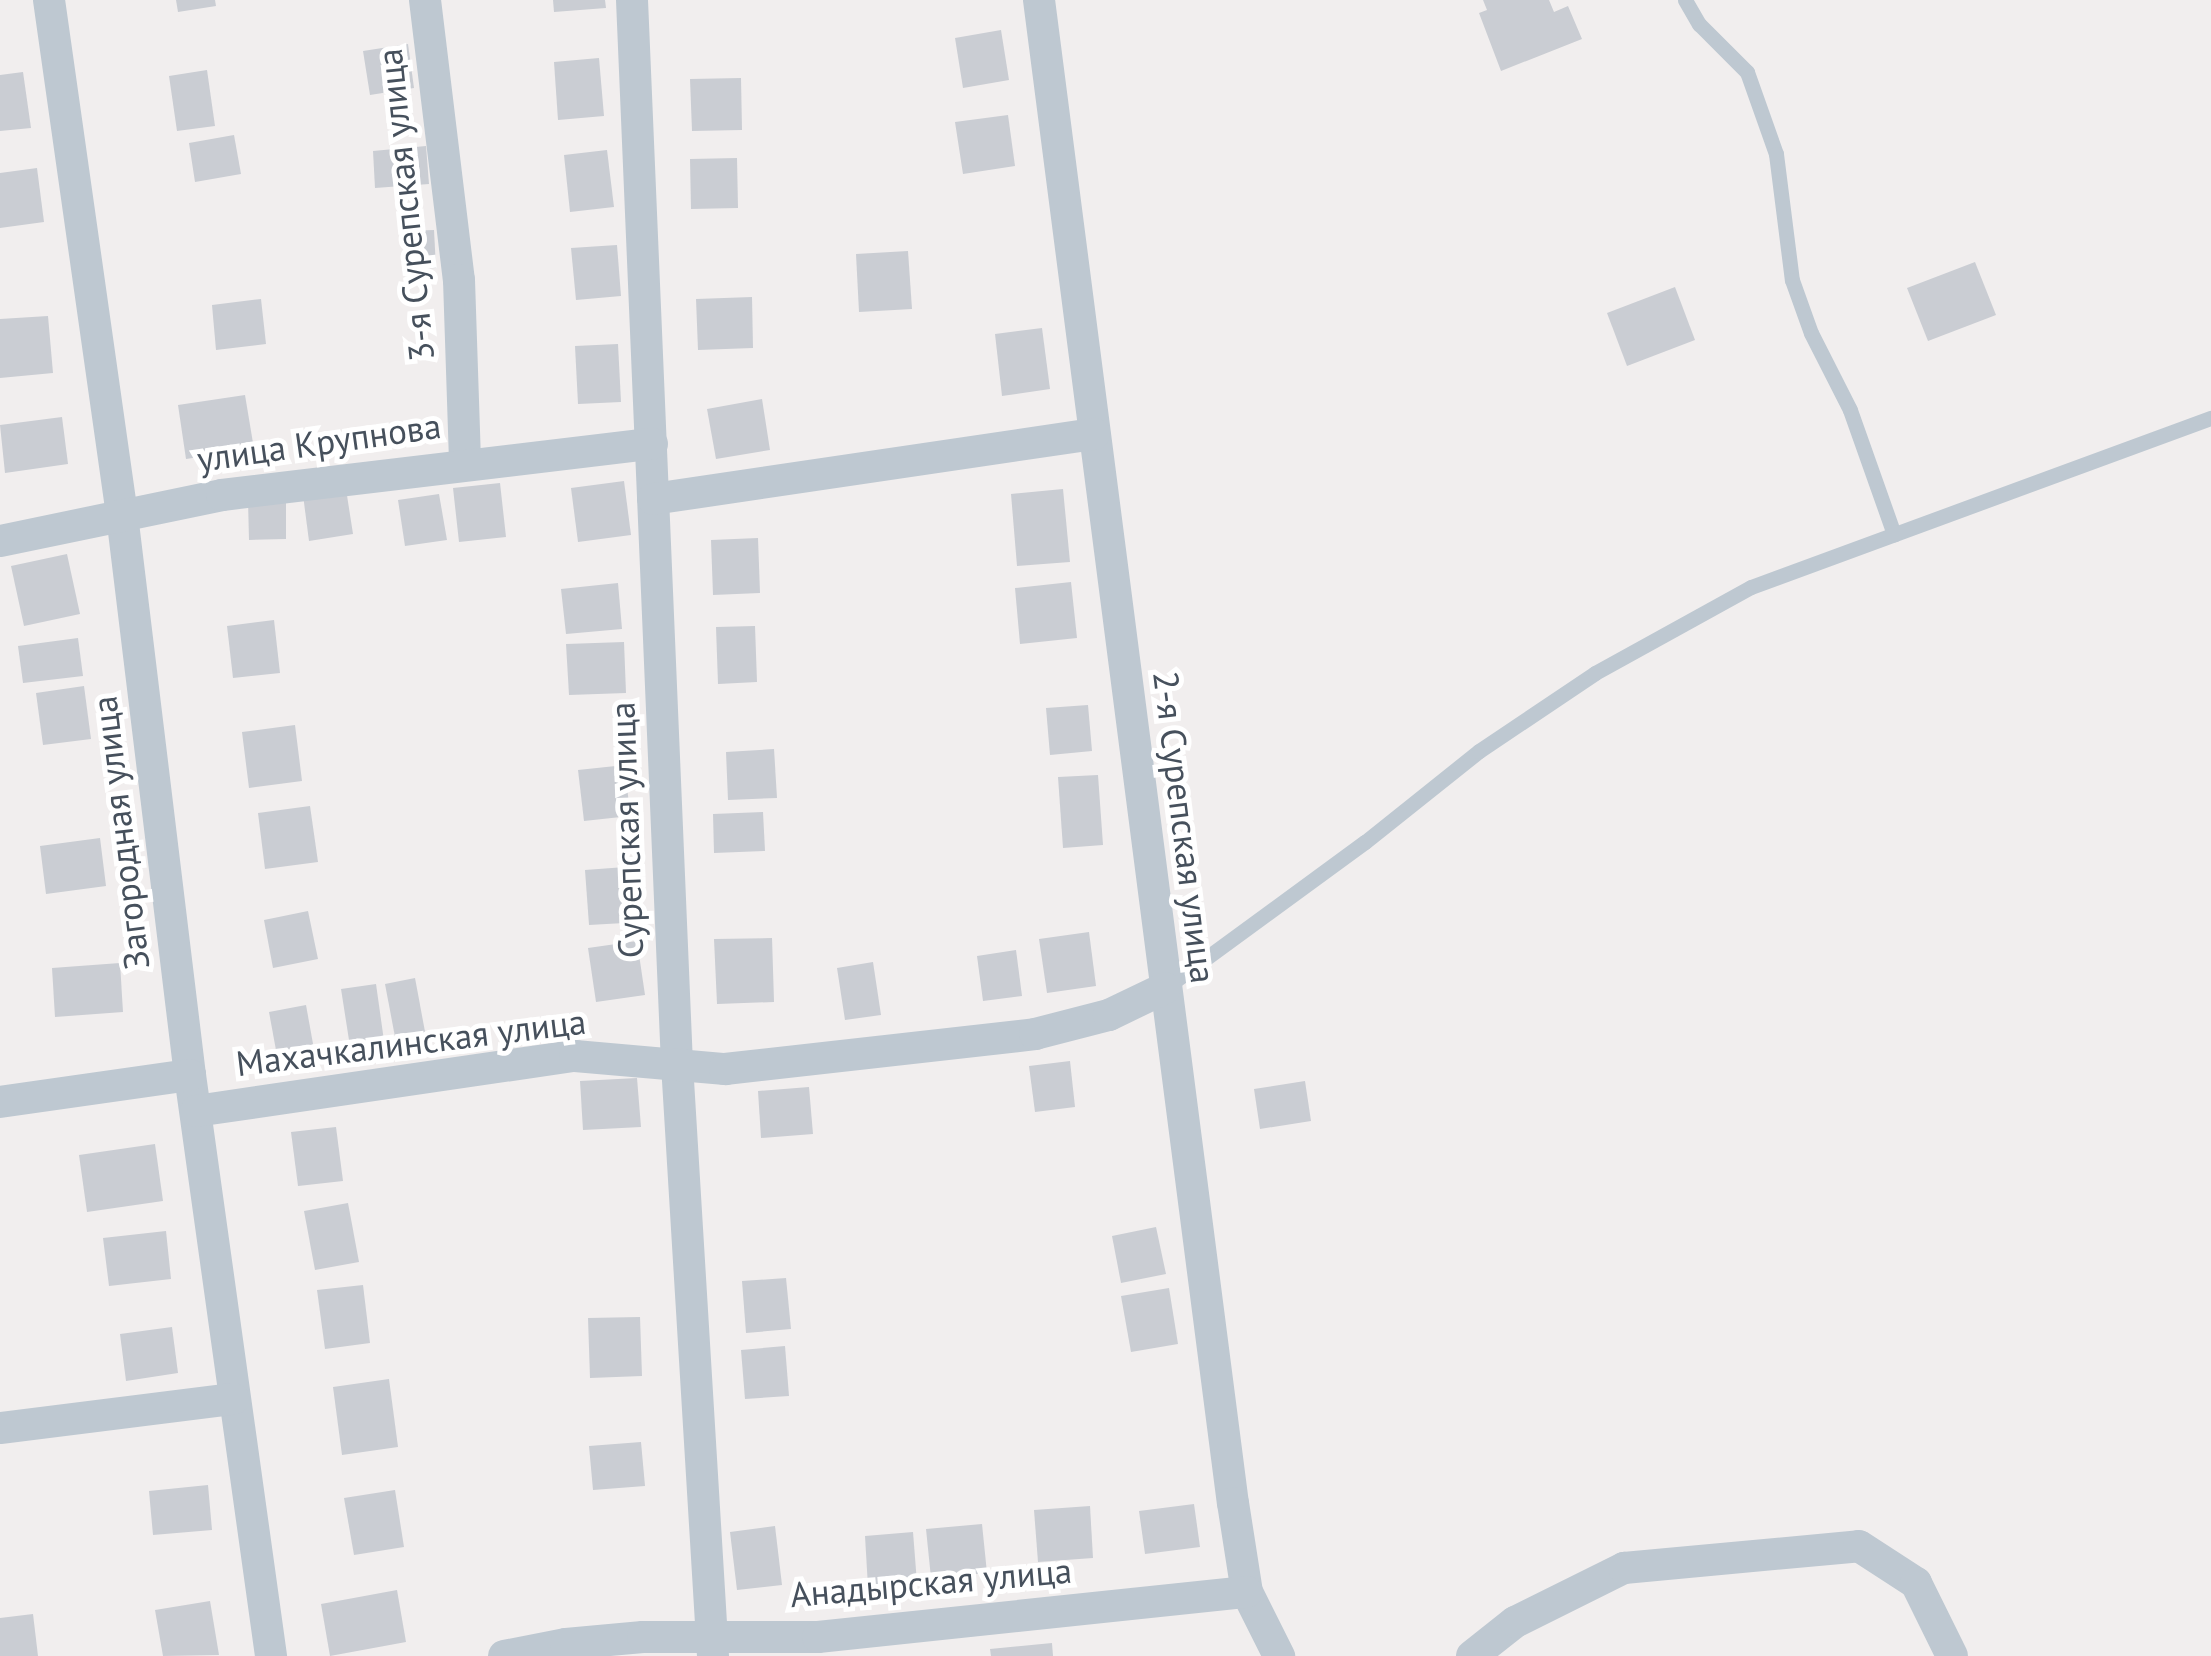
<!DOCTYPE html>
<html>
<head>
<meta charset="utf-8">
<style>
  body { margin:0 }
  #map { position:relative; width:2211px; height:1656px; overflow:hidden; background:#f1eeee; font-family:"PT Sans",sans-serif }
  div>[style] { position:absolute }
  .building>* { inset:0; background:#cacdd3 }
  .lane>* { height:15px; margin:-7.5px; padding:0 7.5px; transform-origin:7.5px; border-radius:7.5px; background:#bec8d1 }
  .street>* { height:32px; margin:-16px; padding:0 16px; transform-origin:16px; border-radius:16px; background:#bec8d1 }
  span { translate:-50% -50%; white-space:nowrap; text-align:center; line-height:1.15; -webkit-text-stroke:10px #fff; paint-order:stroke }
  .street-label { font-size:35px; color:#46505c }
</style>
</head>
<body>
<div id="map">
  <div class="building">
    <div style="clip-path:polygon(176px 0,215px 0,216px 6px,178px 12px)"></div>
    <div style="clip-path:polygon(553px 0,605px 0,606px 8px,554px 12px)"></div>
    <div style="clip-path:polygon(1483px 0,1549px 0,1554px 12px,1568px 6px,1582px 39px,1501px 71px,1479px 13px,1487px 10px)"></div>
    <div style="clip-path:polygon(1001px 30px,1009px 80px,963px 88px,955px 38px)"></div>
    <div style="clip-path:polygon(408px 44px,414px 88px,370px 95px,363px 51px)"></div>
    <div style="clip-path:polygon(599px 58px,604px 116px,558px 120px,554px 62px)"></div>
    <div style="clip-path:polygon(207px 70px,215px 126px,177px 131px,169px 76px)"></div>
    <div style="clip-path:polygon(23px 72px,31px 128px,0 131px,0 75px)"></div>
    <div style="clip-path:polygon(741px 78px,742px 130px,692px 131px,690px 79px)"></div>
    <div style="clip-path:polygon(1008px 115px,1015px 166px,963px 174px,955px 122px)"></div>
    <div style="clip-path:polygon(234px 135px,241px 174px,195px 182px,189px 143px)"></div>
    <div style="clip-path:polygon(426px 146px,429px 184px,375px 188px,373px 151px)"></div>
    <div style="clip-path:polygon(607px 150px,614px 207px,570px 212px,564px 155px)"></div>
    <div style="clip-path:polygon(737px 158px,738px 208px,691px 209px,690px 159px)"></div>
    <div style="clip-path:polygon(37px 168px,44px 222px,0 228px,0 173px)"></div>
    <div style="clip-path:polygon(434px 230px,436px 268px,405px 270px,403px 231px)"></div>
    <div style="clip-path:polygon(617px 245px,621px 296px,576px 300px,571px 248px)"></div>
    <div style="clip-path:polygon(908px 251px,912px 309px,859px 312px,856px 254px)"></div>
    <div style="clip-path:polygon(1975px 262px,1996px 315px,1928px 341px,1907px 288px)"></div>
    <div style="clip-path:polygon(1675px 287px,1695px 340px,1627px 366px,1607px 313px)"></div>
    <div style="clip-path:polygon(752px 297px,753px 348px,698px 350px,696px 299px)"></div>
    <div style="clip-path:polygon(261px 299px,266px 344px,216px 350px,212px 305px)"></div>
    <div style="clip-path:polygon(48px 316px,53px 373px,0 378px,0 319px)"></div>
    <div style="clip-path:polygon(1042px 328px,1050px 389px,1002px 396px,995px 334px)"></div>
    <div style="clip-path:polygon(618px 344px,621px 402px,578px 404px,575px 346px)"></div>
    <div style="clip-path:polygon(245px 395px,254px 449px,186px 459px,178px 405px)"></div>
    <div style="clip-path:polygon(762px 399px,770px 450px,716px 459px,707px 409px)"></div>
    <div style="clip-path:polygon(62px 417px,68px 464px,5px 473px,0 425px)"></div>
    <div style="clip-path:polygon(624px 481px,631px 535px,578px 542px,571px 488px)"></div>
    <div style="clip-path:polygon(500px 483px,506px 537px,459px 542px,453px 488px)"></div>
    <div style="clip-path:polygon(346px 489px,353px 534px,309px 541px,303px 495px)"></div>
    <div style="clip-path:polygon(1063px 489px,1070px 562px,1017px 566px,1011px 494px)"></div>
    <div style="clip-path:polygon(439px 494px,447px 540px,405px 546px,398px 500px)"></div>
    <div style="clip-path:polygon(286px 498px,286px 539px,249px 540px,248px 500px)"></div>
    <div style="clip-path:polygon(758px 538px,760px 593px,713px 595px,711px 540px)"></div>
    <div style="clip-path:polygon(67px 554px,80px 614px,24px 626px,11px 566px)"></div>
    <div style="clip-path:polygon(1071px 582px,1077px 638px,1020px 644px,1015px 588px)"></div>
    <div style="clip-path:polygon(618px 583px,622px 629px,566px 634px,561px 589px)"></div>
    <div style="clip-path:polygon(274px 620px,280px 673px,233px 678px,227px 626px)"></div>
    <div style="clip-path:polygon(755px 626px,757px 682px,718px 684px,716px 627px)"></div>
    <div style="clip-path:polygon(78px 638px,83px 676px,23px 683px,18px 646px)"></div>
    <div style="clip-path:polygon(624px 642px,626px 693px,569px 695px,566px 644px)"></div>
    <div style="clip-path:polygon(84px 686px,91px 739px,43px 745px,36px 693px)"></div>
    <div style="clip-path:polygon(1088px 705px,1092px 751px,1050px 755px,1046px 708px)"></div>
    <div style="clip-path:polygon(295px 725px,302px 781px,249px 788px,242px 732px)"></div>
    <div style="clip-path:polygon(774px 749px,777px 798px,728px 800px,726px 752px)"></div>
    <div style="clip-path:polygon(625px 765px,630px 816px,584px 821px,578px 770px)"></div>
    <div style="clip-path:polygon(1098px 775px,1103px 845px,1063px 848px,1058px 777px)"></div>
    <div style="clip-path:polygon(310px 806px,318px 862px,265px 869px,258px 813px)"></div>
    <div style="clip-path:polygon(763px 812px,765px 851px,714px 853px,713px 814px)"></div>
    <div style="clip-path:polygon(100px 838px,106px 886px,46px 894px,40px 846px)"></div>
    <div style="clip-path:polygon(639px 866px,642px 922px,589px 925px,585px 870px)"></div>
    <div style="clip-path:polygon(308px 911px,318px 959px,273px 968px,264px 920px)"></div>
    <div style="clip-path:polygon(1089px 932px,1096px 986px,1047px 993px,1039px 939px)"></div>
    <div style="clip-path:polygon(772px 938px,774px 1002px,717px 1004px,714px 939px)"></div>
    <div style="clip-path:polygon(637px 941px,645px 995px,596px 1002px,588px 948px)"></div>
    <div style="clip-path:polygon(1016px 950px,1022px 996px,983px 1001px,977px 956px)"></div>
    <div style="clip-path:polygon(873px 962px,881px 1015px,845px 1020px,837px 968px)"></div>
    <div style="clip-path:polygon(120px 963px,123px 1012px,55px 1017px,52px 968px)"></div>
    <div style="clip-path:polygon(415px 978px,426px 1037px,396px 1042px,385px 984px)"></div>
    <div style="clip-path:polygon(376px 984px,385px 1048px,351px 1053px,341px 989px)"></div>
    <div style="clip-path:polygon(306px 1005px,317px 1066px,280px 1072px,269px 1012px)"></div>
    <div style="clip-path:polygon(1070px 1061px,1075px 1107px,1035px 1112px,1029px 1066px)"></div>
    <div style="clip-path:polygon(637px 1078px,641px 1127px,583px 1130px,580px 1081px)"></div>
    <div style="clip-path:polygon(1305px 1081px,1311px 1121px,1260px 1129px,1254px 1089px)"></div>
    <div style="clip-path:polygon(809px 1087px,813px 1134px,761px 1138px,758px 1091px)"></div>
    <div style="clip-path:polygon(336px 1127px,343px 1181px,298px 1186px,291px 1132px)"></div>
    <div style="clip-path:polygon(155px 1144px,163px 1201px,87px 1212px,79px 1155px)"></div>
    <div style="clip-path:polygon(348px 1203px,359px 1262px,315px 1270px,304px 1211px)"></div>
    <div style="clip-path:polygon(1156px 1227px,1166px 1274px,1121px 1283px,1112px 1236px)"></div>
    <div style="clip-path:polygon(166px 1231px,171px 1279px,109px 1286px,103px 1238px)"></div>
    <div style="clip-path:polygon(786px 1278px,791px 1329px,746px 1333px,742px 1281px)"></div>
    <div style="clip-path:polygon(363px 1285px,370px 1343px,325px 1349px,317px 1290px)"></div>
    <div style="clip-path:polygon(1169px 1288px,1178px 1344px,1131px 1352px,1121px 1296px)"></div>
    <div style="clip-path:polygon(640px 1317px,642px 1376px,590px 1378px,588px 1318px)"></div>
    <div style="clip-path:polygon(172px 1327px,178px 1373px,126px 1381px,120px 1334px)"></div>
    <div style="clip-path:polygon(785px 1346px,789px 1396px,745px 1399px,741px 1350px)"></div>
    <div style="clip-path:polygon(389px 1379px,398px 1447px,342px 1455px,333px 1387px)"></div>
    <div style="clip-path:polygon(641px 1442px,645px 1486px,593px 1490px,589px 1446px)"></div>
    <div style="clip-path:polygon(208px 1485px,212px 1530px,153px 1535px,149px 1491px)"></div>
    <div style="clip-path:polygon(395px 1490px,404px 1547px,354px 1555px,344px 1498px)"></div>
    <div style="clip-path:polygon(1194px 1504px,1200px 1547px,1145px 1554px,1139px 1511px)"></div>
    <div style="clip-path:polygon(1090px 1506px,1093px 1558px,1038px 1562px,1034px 1510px)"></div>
    <div style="clip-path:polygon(982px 1524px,987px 1573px,931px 1578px,926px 1529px)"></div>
    <div style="clip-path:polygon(775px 1526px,782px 1585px,737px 1590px,730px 1532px)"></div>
    <div style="clip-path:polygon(913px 1532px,917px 1583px,868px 1587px,865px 1536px)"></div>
    <div style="clip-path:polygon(397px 1590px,406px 1642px,330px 1656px,321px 1604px)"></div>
    <div style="clip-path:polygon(210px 1601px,219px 1655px,163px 1656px,155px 1610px)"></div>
    <div style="clip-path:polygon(33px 1614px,38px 1656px,0 1656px,0 1618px)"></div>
    <div style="clip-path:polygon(1052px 1643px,1053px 1656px,991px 1656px,990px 1649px)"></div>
  </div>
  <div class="lane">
    <div style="left:1685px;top:0;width:28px;rotate:60deg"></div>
    <div style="left:1699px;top:24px;width:68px;rotate:45deg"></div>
    <div style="left:1747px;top:72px;width:87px;rotate:70.5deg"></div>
    <div style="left:1776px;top:154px;width:127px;rotate:82.8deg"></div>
    <div style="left:1792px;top:280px;width:56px;rotate:70.3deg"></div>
    <div style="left:1811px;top:333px;width:86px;rotate:63.1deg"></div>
    <div style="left:1850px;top:410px;width:132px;rotate:70.5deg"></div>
    <div style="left:1168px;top:986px;width:244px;rotate:-36.2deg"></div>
    <div style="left:1365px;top:842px;width:146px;rotate:-38.6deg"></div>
    <div style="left:1479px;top:751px;width:140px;rotate:-33.9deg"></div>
    <div style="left:1595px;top:673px;width:178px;rotate:-28.9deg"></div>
    <div style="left:1751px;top:587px;width:490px;rotate:-20.2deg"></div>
  </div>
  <div class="street">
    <div style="left:49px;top:0;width:520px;rotate:81.93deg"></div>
    <div style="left:122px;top:515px;width:564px;rotate:83.08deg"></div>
    <div style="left:190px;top:1075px;width:587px;rotate:82.06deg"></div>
    <div style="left:425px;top:0;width:282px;rotate:83.1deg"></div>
    <div style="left:459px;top:280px;width:183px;rotate:88.1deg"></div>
    <div style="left:632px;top:0;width:1065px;rotate:87.58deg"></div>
    <div style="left:677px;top:1064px;width:593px;rotate:86.52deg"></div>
    <div style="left:1039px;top:0;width:1515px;rotate:82.65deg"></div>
    <div style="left:1233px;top:1503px;width:90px;rotate:81.1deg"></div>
    <div style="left:1247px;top:1592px;width:72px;rotate:63.4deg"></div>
    <div style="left:653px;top:499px;width:446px;rotate:-8.4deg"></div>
    <div style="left:0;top:541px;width:227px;rotate:-11.7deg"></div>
    <div style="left:222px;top:495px;width:433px;rotate:-6.8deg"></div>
    <div style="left:0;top:1102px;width:192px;rotate:-8.1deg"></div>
    <div style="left:196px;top:1111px;width:383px;rotate:-8.3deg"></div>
    <div style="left:575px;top:1056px;width:151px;rotate:5deg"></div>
    <div style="left:725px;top:1069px;width:312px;rotate:-6.4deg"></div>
    <div style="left:1035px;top:1034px;width:76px;rotate:-14.4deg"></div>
    <div style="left:1109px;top:1015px;width:62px;rotate:-25.7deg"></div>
    <div style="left:0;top:1428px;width:235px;rotate:-7.1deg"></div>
    <div style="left:504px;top:1656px;width:63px;rotate:-11deg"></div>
    <div style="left:566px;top:1644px;width:77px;rotate:-5.2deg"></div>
    <div style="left:643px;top:1637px;width:175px"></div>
    <div style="left:818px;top:1637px;width:431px;rotate:-6deg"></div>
    <div style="left:1472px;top:1656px;width:55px;rotate:-38.3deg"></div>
    <div style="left:1515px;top:1622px;width:122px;rotate:-26.4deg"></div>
    <div style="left:1624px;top:1568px;width:236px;rotate:-5.3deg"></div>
    <div style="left:1859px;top:1546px;width:68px;rotate:33deg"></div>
    <div style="left:1916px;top:1583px;width:81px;rotate:63.7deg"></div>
  </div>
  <div class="street-label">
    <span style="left:405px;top:205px;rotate:-96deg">3-я Сурепская улица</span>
    <span style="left:319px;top:442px;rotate:-8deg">улица Крупнова</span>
    <span style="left:1185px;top:827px;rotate:83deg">2-я Сурепская улица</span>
    <span style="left:626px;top:830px;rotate:-92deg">Сурепская улица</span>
    <span style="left:120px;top:833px;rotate:-97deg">Загородная улица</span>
    <span style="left:411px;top:1042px;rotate:-7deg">Махачкалинская улица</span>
    <span style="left:931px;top:1582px;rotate:-5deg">Анадырская улица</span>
  </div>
</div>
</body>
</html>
